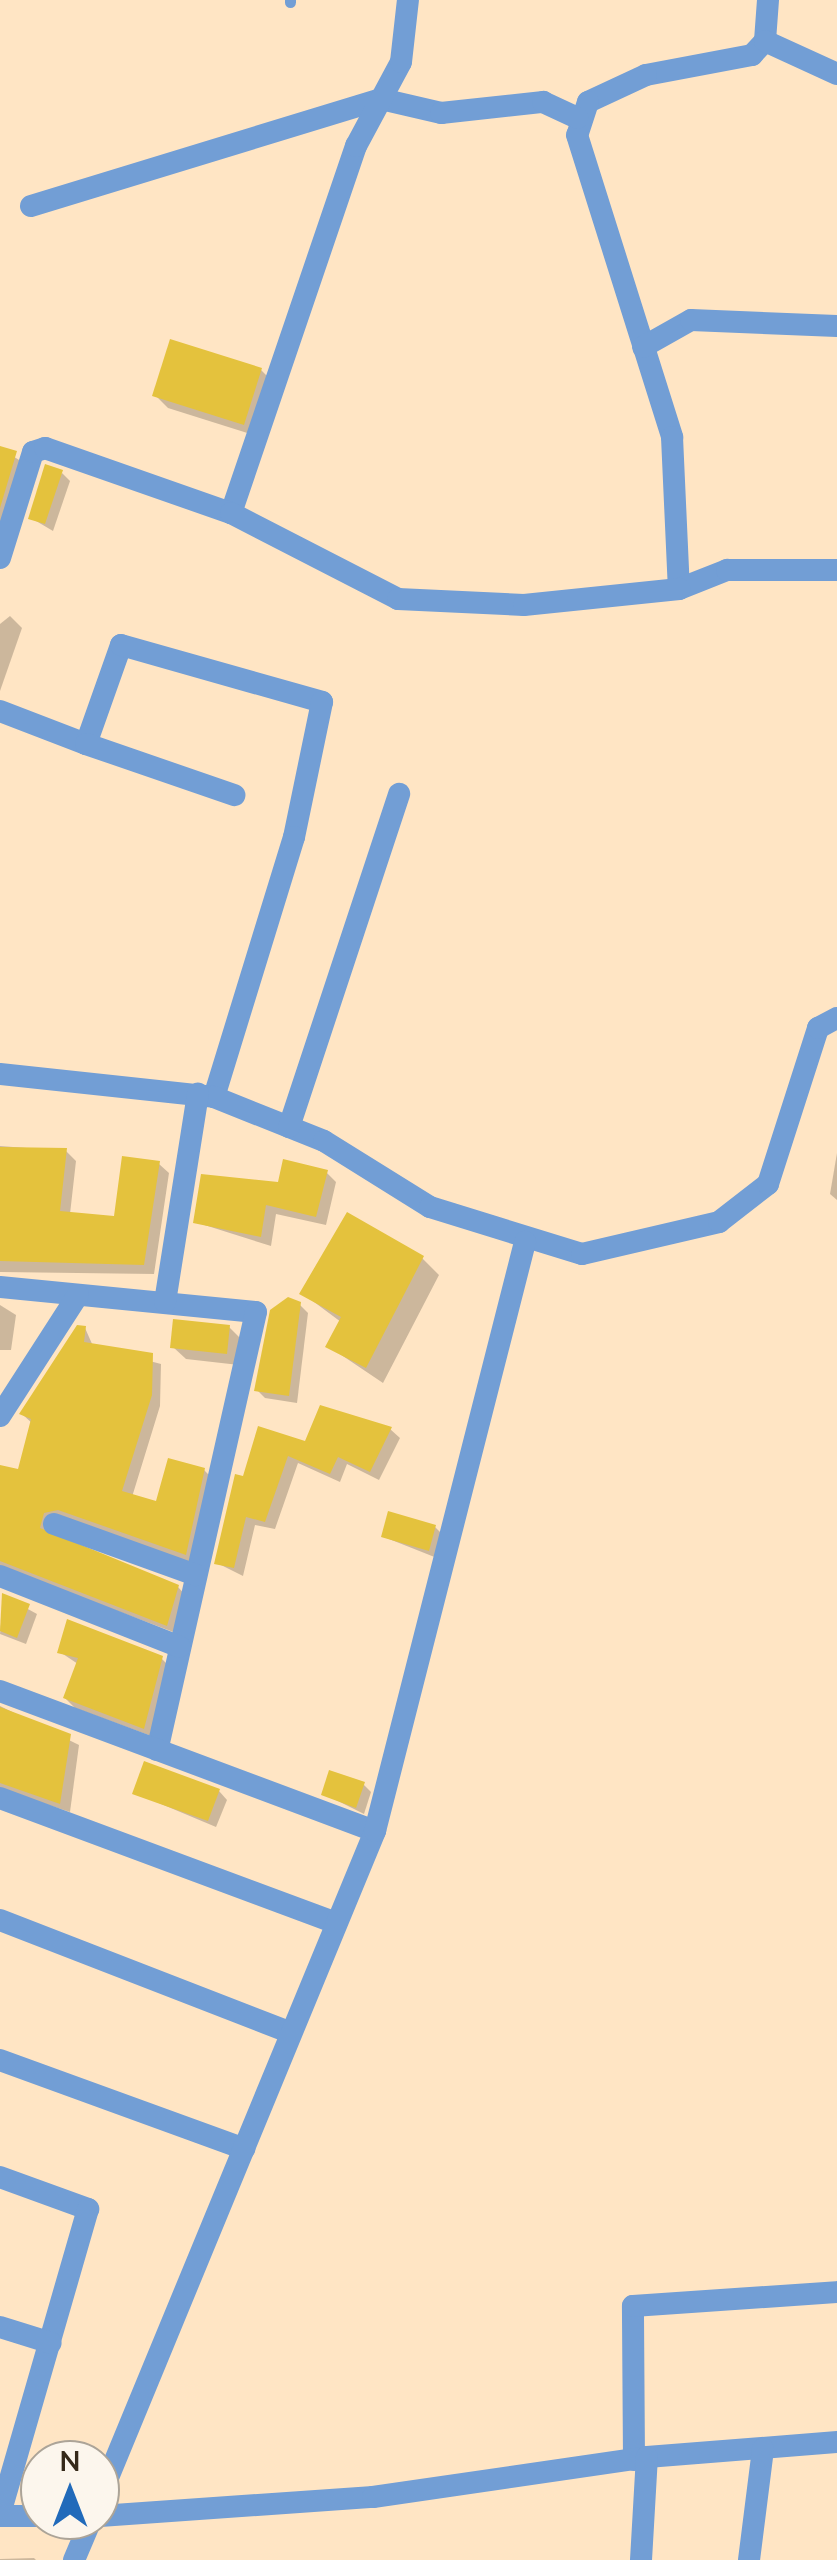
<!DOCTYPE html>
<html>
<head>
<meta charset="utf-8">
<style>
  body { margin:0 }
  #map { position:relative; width:837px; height:2560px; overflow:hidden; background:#ffe5c4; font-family:"Nunito Sans",sans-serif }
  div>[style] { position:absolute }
  .shadow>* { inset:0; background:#0003 }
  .building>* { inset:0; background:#e4c23d }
  .lane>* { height:11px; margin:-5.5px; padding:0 5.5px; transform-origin:5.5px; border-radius:5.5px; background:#729ed5 }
  .street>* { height:22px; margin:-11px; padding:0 11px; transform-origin:11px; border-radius:11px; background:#729ed5 }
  span { translate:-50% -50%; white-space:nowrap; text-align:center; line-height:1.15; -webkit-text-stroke:9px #fcf6ed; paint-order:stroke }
  .north { position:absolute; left:20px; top:2440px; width:100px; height:100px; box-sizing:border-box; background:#fcf6ed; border:2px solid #aca498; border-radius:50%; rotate:0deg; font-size:28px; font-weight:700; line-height:40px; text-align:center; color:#352919 }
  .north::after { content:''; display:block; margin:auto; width:35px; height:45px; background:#216aba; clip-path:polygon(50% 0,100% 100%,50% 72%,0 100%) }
</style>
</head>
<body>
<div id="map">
  <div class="shadow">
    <div style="clip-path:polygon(261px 370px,274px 383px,257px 436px,168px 408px,155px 395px)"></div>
    <div style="clip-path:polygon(0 448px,27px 465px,0 566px)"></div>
    <div style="clip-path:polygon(62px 473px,70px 481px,53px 531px,31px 518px)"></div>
    <div style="clip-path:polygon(10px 616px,22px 628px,0 691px,0 624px)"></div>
    <div style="clip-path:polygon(0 1146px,66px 1151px,76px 1161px,70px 1214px,116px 1219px,159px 1164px,169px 1173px,154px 1274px,0 1272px)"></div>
    <div style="clip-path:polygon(837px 1153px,837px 1200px,830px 1194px)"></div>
    <div style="clip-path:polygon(326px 1172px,336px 1182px,326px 1225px,276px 1214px,271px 1246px,195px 1222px)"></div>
    <div style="clip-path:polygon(422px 1258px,439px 1275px,383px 1383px,328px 1346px,341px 1322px,302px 1293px)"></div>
    <div style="clip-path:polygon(299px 1304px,308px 1313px,297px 1403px,265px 1398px,257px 1390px)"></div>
    <div style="clip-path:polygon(0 1305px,16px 1315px,11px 1350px,0 1350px)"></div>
    <div style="clip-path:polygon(229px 1327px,242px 1340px,239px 1365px,186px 1359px,173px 1347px)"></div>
    <div style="clip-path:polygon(85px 1328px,93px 1346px,161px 1364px,160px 1406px,132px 1497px,158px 1504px,204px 1470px,214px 1480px,195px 1563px,49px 1534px,178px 1587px,187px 1597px,176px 1633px,0 1567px,0 1467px,19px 1472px,33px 1424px,22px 1414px)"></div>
    <div style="clip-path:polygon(390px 1429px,400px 1438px,379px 1480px,347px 1464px,340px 1482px,298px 1463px,275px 1529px,255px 1525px,243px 1576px,217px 1563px,244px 1479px,306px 1444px)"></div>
    <div style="clip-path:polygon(435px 1527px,443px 1535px,437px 1558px,384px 1537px)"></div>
    <div style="clip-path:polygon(4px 1596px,37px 1614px,26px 1644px,0 1634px)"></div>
    <div style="clip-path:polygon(60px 1652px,161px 1658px,172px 1669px,154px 1737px,75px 1708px,65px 1698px,78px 1664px)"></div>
    <div style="clip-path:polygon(0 1706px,79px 1745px,70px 1812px,0 1789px)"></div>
    <div style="clip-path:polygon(363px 1784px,371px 1792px,364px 1814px,324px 1794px)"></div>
    <div style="clip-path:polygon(219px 1791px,227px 1800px,216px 1827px,135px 1793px)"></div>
    <div style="clip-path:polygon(34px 2558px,36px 2560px,0 2560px,0 2559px)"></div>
  </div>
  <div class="building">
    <div style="clip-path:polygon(170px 339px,262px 368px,244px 425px,152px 396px)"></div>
    <div style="clip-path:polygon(0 446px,17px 451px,0 508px)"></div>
    <div style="clip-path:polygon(45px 464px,63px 470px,45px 524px,28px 519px)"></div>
    <div style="clip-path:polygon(0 1147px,67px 1148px,60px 1211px,114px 1216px,122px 1156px,160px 1161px,144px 1265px,0 1261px)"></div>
    <div style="clip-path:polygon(283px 1159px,328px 1170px,316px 1217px,266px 1205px,261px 1237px,193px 1223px,201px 1174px,278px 1182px)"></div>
    <div style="clip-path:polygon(347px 1212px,424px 1256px,366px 1368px,325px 1347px,341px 1317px,299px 1294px)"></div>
    <div style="clip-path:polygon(288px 1297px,301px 1302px,289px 1396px,254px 1391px,270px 1310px)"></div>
    <div style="clip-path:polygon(173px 1319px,230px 1325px,227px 1354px,170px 1348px)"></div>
    <div style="clip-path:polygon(77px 1325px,86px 1326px,84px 1342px,153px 1353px,152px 1395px,122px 1491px,156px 1501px,168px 1458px,205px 1468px,186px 1555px,58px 1510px,44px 1513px,40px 1528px,179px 1585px,167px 1626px,0 1561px,0 1465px,18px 1469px,31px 1419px,19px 1414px)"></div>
    <div style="clip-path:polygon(320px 1405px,392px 1427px,370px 1472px,338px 1457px,330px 1474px,288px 1456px,265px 1522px,246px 1517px,234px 1568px,214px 1564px,235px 1474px,243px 1476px,258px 1426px,305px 1441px)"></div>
    <div style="clip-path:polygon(388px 1511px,436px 1525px,429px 1551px,381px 1537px)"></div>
    <div style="clip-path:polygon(2px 1593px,30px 1604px,17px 1638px,0 1631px)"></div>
    <div style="clip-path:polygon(67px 1619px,163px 1656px,144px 1729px,63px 1698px,78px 1658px,57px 1653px)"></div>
    <div style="clip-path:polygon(0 1707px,71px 1734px,60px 1804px,0 1783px)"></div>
    <div style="clip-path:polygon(144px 1761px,220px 1789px,208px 1821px,132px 1794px)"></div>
    <div style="clip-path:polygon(329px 1770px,365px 1782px,356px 1808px,321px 1795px)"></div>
  </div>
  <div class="lane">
    <div style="left:290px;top:2px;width:2px;rotate:-90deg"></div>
  </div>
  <div class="street">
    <div style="left:768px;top:0;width:41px;rotate:94.2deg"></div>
    <div style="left:765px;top:41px;width:19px;rotate:133deg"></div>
    <div style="left:752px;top:55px;width:108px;rotate:169.3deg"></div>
    <div style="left:646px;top:75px;width:64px;rotate:155deg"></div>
    <div style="left:588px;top:102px;width:35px;rotate:108deg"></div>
    <div style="left:577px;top:135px;width:317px;rotate:72.5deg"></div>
    <div style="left:672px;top:437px;width:152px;rotate:87.4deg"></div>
    <div style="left:679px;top:589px;width:52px;rotate:-21.6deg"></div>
    <div style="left:727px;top:570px;width:110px"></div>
    <div style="left:765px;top:41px;width:79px;rotate:24.6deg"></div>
    <div style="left:31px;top:206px;width:366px;rotate:-17deg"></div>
    <div style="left:381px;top:99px;width:62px;rotate:13.1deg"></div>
    <div style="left:441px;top:113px;width:103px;rotate:-6.2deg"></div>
    <div style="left:543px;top:102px;width:38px;rotate:25deg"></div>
    <div style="left:643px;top:347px;width:55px;rotate:-29.4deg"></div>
    <div style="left:691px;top:320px;width:146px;rotate:2.4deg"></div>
    <div style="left:231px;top:513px;width:388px;rotate:-71.2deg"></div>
    <div style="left:356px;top:146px;width:95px;rotate:-61.8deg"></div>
    <div style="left:401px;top:62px;width:62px;rotate:-83.6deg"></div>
    <div style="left:0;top:558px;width:111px;rotate:-72.7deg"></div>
    <div style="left:33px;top:452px;width:13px;rotate:-18deg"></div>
    <div style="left:45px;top:448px;width:197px;rotate:19.3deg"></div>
    <div style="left:231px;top:513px;width:188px;rotate:27.2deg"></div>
    <div style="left:398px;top:599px;width:126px;rotate:2.7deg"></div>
    <div style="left:524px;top:605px;width:156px;rotate:-5.9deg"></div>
    <div style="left:0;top:711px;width:92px;rotate:21deg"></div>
    <div style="left:86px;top:744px;width:105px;rotate:-70.5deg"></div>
    <div style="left:121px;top:645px;width:209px;rotate:15.8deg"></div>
    <div style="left:322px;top:702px;width:138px;rotate:101.7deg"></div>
    <div style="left:294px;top:837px;width:272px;rotate:107.1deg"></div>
    <div style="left:86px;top:744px;width:157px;rotate:19deg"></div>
    <div style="left:0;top:1074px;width:215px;rotate:6.1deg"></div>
    <div style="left:214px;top:1097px;width:118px;rotate:21.8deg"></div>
    <div style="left:324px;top:1141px;width:125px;rotate:31.9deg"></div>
    <div style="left:430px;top:1207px;width:159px;rotate:17.2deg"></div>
    <div style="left:582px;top:1254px;width:141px;rotate:-13.1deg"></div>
    <div style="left:719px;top:1222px;width:62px;rotate:-37.8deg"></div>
    <div style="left:768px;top:1184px;width:164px;rotate:-72.2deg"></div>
    <div style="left:818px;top:1028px;width:21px;rotate:-28deg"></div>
    <div style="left:289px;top:1127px;width:351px;rotate:-71.7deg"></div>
    <div style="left:0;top:1287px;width:257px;rotate:5.6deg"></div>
    <div style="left:256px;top:1312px;width:449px;rotate:102.7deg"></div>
    <div style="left:165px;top:1302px;width:211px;rotate:-81deg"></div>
    <div style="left:0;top:1416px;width:144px;rotate:-57.2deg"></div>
    <div style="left:54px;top:1524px;width:151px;rotate:19.8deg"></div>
    <div style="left:0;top:1576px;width:193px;rotate:21.5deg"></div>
    <div style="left:0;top:1691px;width:400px;rotate:20.5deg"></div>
    <div style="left:0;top:1798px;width:359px;rotate:20.4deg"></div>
    <div style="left:0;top:1920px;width:312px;rotate:21.2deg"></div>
    <div style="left:0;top:2060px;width:260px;rotate:20deg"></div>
    <div style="left:0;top:2177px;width:94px;rotate:20deg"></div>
    <div style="left:88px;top:2209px;width:317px;rotate:106.1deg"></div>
    <div style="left:0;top:2327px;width:53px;rotate:17.4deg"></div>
    <div style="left:634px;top:2460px;width:154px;rotate:-90.4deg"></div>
    <div style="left:633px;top:2306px;width:204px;rotate:-3.9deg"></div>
    <div style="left:100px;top:2497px;width:721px;rotate:-67.56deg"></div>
    <div style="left:375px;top:1831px;width:608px;rotate:-75.71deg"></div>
    <div style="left:0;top:2516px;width:40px"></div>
    <div style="left:100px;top:2516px;width:274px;rotate:-4deg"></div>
    <div style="left:373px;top:2497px;width:277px;rotate:-8.3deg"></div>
    <div style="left:647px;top:2457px;width:191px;rotate:-4.5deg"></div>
    <div style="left:74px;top:2560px;width:43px;rotate:-67deg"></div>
    <div style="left:641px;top:2560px;width:103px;rotate:-86.7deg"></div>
    <div style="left:749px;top:2560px;width:112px;rotate:-82.8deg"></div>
  </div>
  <div class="north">N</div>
</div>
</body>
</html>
